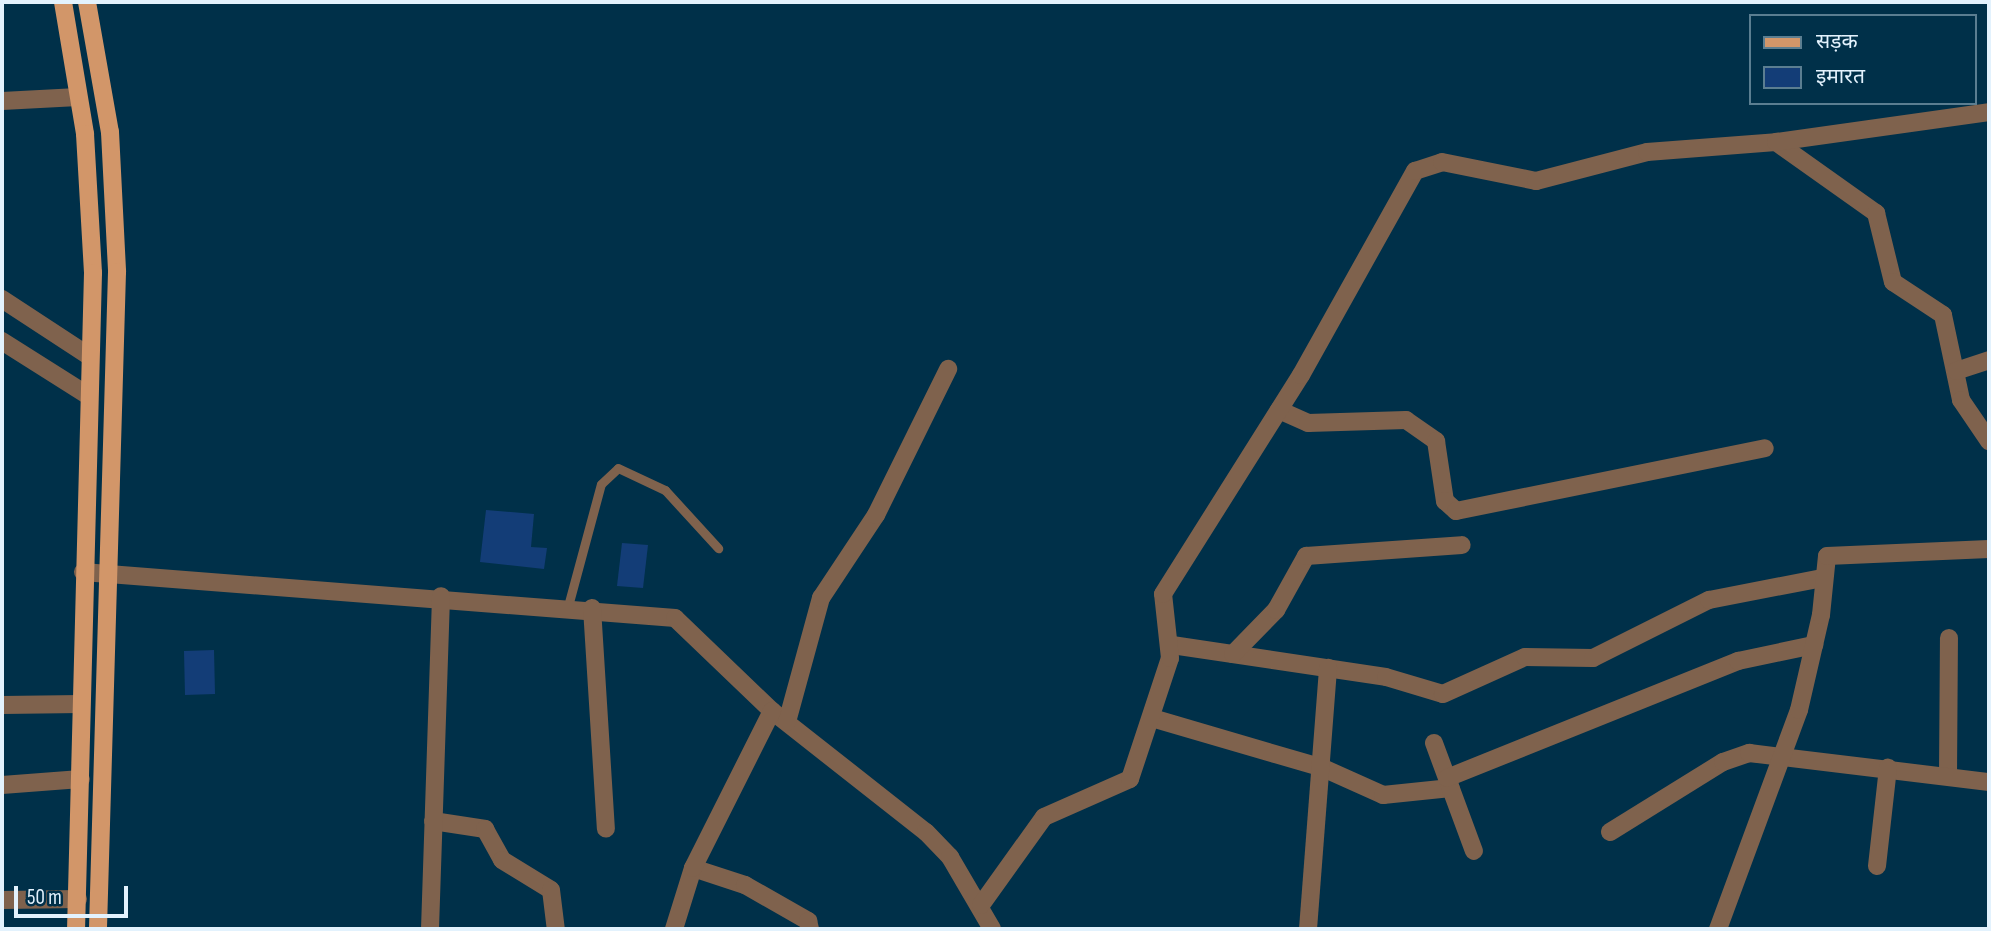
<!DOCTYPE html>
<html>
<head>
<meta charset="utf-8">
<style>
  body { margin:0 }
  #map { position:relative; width:1991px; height:931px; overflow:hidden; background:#003049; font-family:"Sofia Sans Condensed","Noto Sans Devanagari",sans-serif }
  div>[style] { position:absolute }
  .building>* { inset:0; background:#133d77 }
  .service>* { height:9px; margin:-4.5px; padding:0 4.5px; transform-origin:4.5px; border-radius:4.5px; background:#7f624d }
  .minor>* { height:18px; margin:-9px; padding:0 9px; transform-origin:9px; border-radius:9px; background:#7f624d }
  .primary>* { height:18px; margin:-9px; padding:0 9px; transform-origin:9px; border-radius:9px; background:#d29669 }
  span { translate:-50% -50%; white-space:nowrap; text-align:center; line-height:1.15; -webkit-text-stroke:5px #003049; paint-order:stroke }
  .frame { position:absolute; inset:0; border:4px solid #e3f2fd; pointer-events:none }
  .legend { position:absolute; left:1749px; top:14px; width:228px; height:91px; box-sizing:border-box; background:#003049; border:2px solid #5b7e91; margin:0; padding:9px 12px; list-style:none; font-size:21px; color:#e3f2fd }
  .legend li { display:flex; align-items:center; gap:14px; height:35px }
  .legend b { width:35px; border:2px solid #5b7e91 }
  .scale { position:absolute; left:14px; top:886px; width:114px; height:32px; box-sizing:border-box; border:4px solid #e3f2fd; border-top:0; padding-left:9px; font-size:21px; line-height:24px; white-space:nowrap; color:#e3f2fd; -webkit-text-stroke:5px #003049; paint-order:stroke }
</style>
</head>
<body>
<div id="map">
  <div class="building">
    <div style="clip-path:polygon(486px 510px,534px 514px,531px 547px,547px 548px,544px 569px,480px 562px)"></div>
    <div style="clip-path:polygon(622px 543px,648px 545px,643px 588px,617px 586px)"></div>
    <div style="clip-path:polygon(214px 650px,215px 694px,185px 695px,184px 651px)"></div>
  </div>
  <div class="service">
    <div style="left:568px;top:606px;width:126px;rotate:-74.9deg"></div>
    <div style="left:601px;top:484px;width:23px;rotate:-43deg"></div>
    <div style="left:618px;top:468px;width:52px;rotate:25.1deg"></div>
    <div style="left:665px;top:490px;width:79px;rotate:47.6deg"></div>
  </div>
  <div class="minor">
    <div style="left:2px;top:101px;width:76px;rotate:-3deg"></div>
    <div style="left:1776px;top:142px;width:123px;rotate:35.4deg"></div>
    <div style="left:1876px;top:213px;width:71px;rotate:76.2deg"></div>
    <div style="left:1893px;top:282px;width:60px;rotate:33.4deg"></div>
    <div style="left:1943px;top:315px;width:87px;rotate:78deg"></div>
    <div style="left:1961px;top:400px;width:50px;rotate:55.7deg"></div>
    <div style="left:2px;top:299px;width:104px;rotate:33.2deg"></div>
    <div style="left:2px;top:341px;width:103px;rotate:32.3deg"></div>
    <div style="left:1956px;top:371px;width:35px;rotate:-18deg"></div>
    <div style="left:1279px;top:410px;width:32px;rotate:24deg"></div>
    <div style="left:1308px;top:423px;width:98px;rotate:-1.8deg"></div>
    <div style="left:1406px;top:420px;width:37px;rotate:35deg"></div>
    <div style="left:1436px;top:441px;width:61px;rotate:81.5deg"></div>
    <div style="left:1445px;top:501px;width:15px;rotate:42deg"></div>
    <div style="left:1456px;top:511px;width:315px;rotate:-11.5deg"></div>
    <div style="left:83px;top:572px;width:594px;rotate:4.44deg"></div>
    <div style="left:675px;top:618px;width:134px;rotate:43.8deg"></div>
    <div style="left:772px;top:711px;width:196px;rotate:38.2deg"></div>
    <div style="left:926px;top:832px;width:35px;rotate:46deg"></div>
    <div style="left:950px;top:857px;width:83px;rotate:59.7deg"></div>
    <div style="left:592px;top:608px;width:221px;rotate:86.4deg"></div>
    <div style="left:1172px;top:645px;width:216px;rotate:8.5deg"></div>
    <div style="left:1386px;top:677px;width:59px;rotate:16.6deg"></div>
    <div style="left:1443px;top:694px;width:90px;rotate:-24.3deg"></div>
    <div style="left:1525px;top:657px;width:68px;rotate:0.8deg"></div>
    <div style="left:1593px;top:658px;width:130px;rotate:-26.6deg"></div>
    <div style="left:1709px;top:600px;width:115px;rotate:-11deg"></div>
    <div style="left:1233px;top:654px;width:62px;rotate:-45.7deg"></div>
    <div style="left:1276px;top:610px;width:62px;rotate:-60.9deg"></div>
    <div style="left:1306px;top:556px;width:156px;rotate:-4deg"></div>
    <div style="left:2px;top:705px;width:79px;rotate:-0.7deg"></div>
    <div style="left:1152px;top:718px;width:178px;rotate:16.3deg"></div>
    <div style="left:1323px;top:768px;width:66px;rotate:24.2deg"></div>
    <div style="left:1383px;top:795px;width:68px;rotate:-5.9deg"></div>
    <div style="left:787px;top:722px;width:129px;rotate:-74.7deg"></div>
    <div style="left:821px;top:598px;width:100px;rotate:-56.5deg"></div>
    <div style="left:876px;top:515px;width:163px;rotate:-63.7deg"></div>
    <div style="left:1434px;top:743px;width:115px;rotate:69.7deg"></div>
    <div style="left:1948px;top:776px;width:138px;rotate:-89.6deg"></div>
    <div style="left:1447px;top:778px;width:314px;rotate:-21.9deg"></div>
    <div style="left:1738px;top:661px;width:78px;rotate:-11.9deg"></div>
    <div style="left:2px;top:785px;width:79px;rotate:-4.3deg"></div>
    <div style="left:433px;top:821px;width:53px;rotate:8.7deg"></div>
    <div style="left:485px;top:829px;width:35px;rotate:61deg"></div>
    <div style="left:502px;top:860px;width:57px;rotate:31.5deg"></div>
    <div style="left:551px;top:890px;width:39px;rotate:83deg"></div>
    <div style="left:1610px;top:832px;width:133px;rotate:-31.8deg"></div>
    <div style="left:1723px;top:762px;width:28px;rotate:-19deg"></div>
    <div style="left:1749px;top:753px;width:242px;rotate:6.9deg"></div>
    <div style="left:1877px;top:866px;width:99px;rotate:-83.6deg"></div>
    <div style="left:693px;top:868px;width:55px;rotate:18.1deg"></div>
    <div style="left:745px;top:885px;width:73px;rotate:29.7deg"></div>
    <div style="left:808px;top:921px;width:8px;rotate:76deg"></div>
    <div style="left:2px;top:900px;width:76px;rotate:-0.8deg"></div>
    <div style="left:981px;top:905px;width:108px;rotate:-54.4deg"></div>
    <div style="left:1044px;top:817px;width:94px;rotate:-23.8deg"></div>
    <div style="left:1130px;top:779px;width:127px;rotate:-71.7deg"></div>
    <div style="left:1170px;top:658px;width:64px;rotate:-96.2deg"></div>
    <div style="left:1163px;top:594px;width:259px;rotate:-57.8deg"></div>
    <div style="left:1301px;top:375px;width:234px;rotate:-60.8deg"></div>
    <div style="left:1415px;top:171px;width:28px;rotate:-18deg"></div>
    <div style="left:1442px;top:162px;width:96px;rotate:11.4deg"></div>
    <div style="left:1536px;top:181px;width:115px;rotate:-14.6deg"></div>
    <div style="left:1647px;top:152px;width:129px;rotate:-4.4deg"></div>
    <div style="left:1776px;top:142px;width:215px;rotate:-8deg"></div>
    <div style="left:430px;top:929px;width:333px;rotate:-88.1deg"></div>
    <div style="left:674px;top:929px;width:64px;rotate:-72.7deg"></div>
    <div style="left:693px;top:868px;width:176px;rotate:-63.3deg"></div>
    <div style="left:1308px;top:929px;width:262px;rotate:-85.6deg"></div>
    <div style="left:1718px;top:929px;width:233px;rotate:-69.7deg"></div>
    <div style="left:1799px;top:710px;width:98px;rotate:-77deg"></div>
    <div style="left:1821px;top:615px;width:59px;rotate:-84.2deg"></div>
    <div style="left:1827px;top:556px;width:162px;rotate:-2.5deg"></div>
  </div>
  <div class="primary">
    <div style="left:63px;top:2px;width:134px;rotate:80.5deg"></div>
    <div style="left:85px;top:134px;width:139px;rotate:86.7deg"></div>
    <div style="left:93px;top:273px;width:656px;rotate:91.48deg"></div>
    <div style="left:87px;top:2px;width:132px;rotate:80deg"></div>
    <div style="left:110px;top:132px;width:140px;rotate:87.1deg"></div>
    <div style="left:117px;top:272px;width:657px;rotate:91.66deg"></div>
  </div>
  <div class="frame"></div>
  <ul class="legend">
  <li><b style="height:9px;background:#d29669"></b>सड़क</li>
  <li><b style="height:19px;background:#133d77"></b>इमारत</li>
  </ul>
  <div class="scale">50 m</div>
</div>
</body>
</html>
